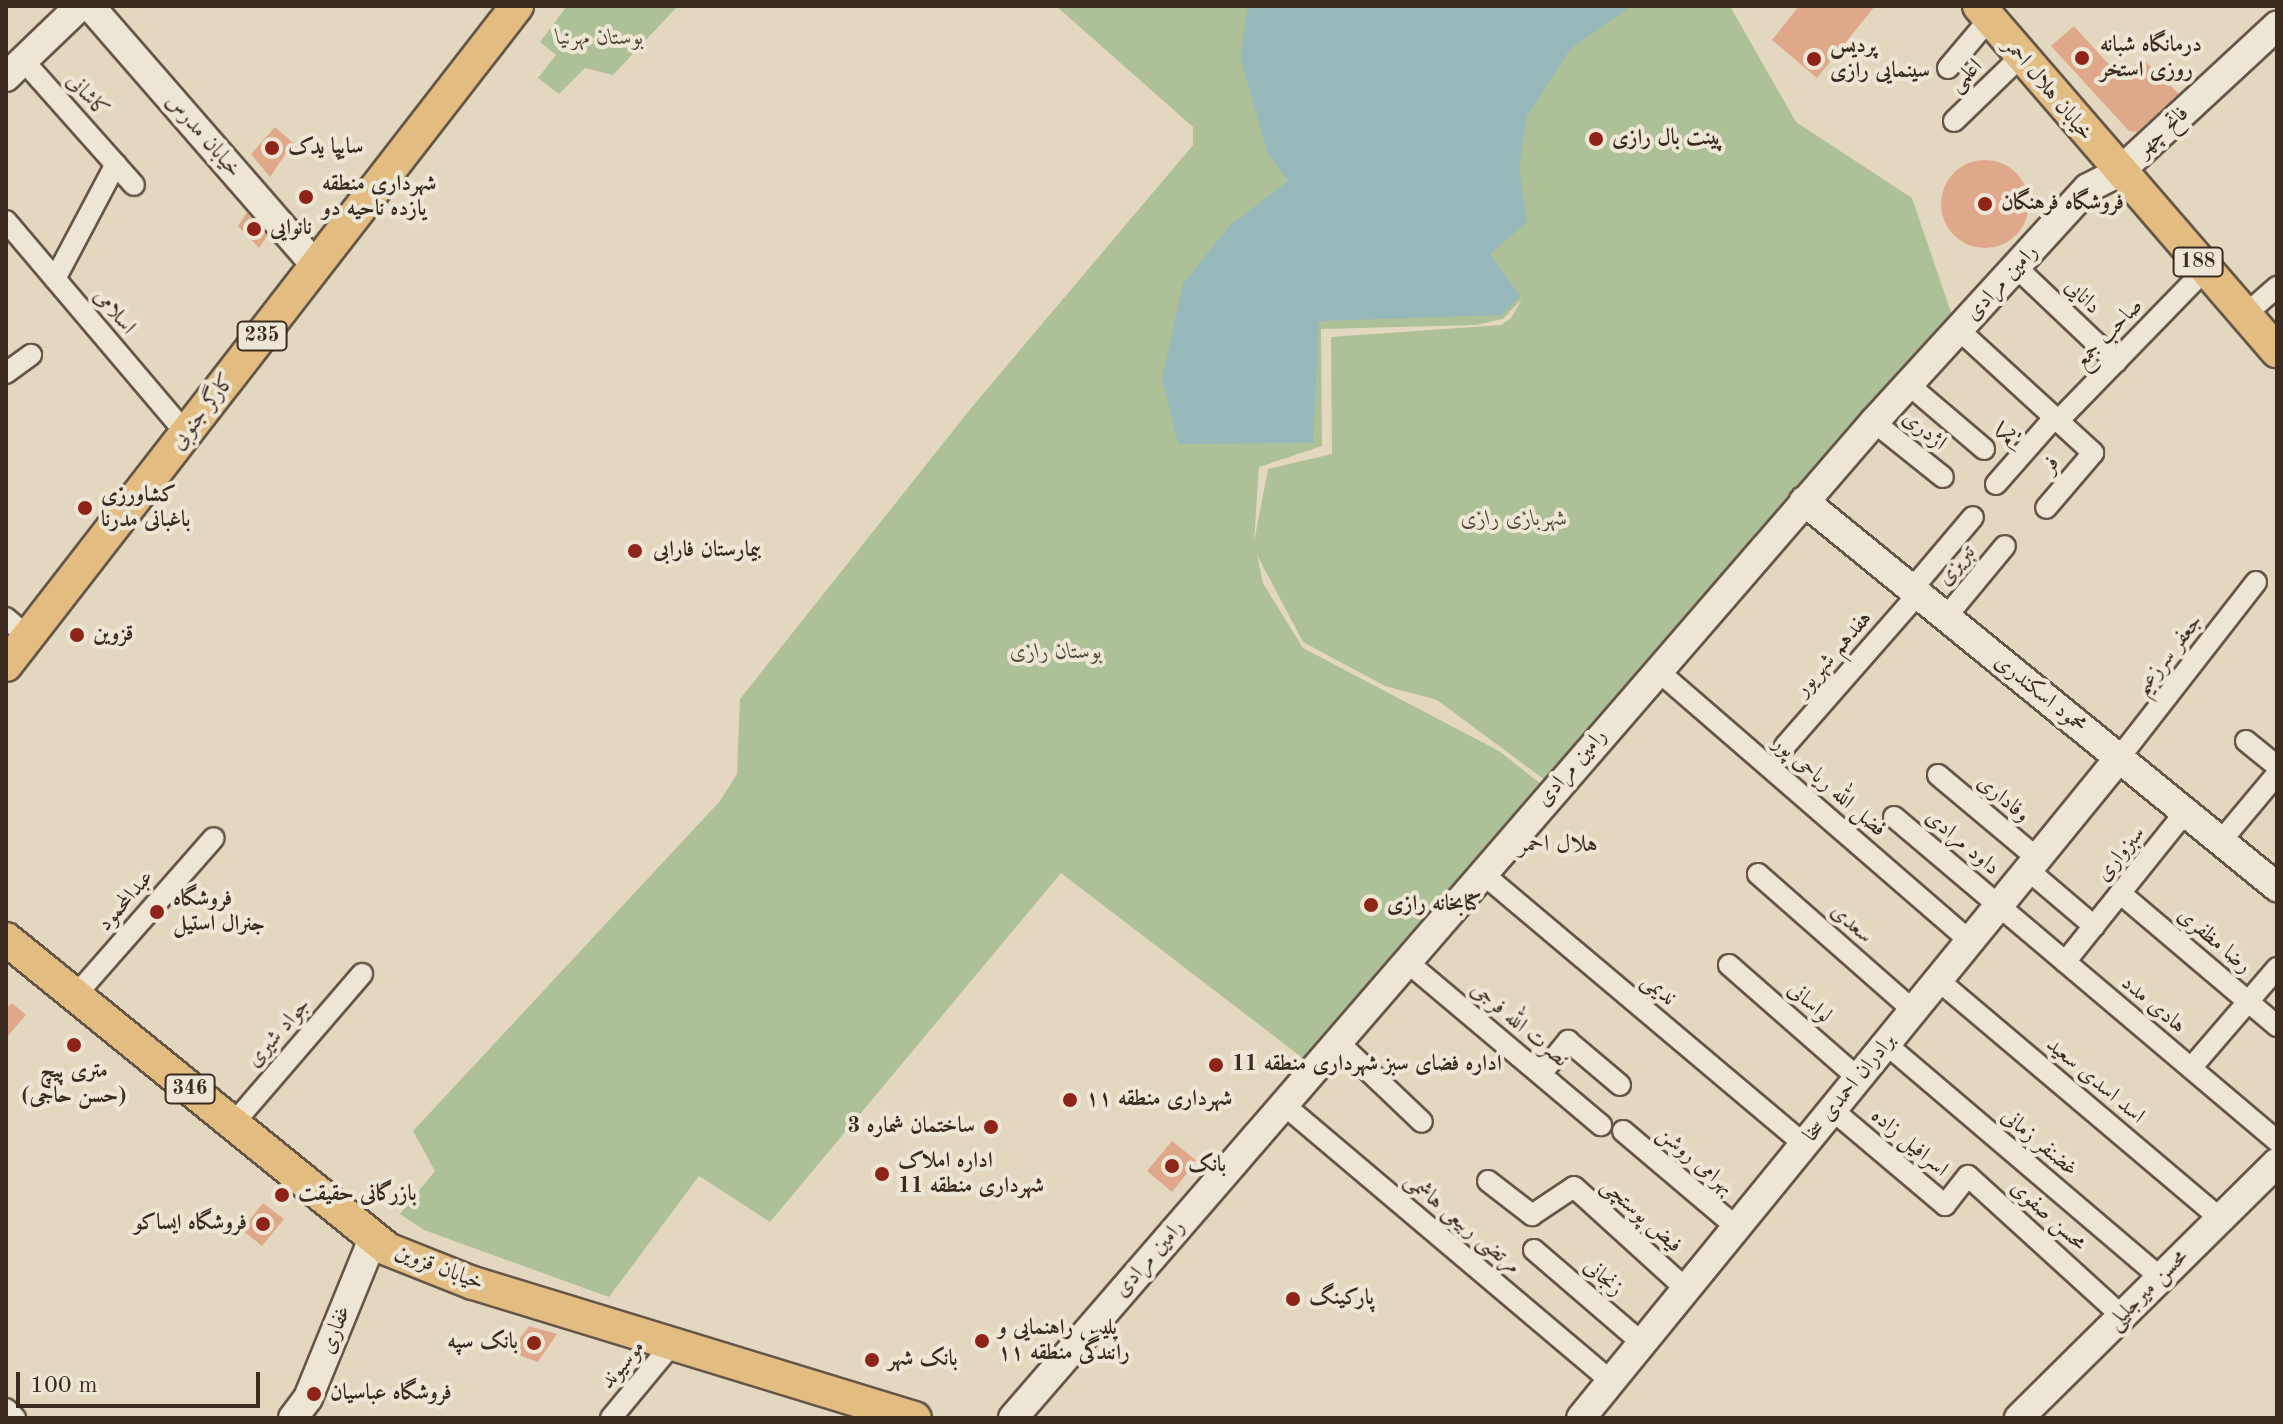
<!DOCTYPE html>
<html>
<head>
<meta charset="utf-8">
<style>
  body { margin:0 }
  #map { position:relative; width:2283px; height:1424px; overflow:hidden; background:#e3d8bf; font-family:"Old Standard TT",Amiri,serif }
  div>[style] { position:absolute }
  .green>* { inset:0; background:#aec097 }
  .water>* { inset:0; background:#97b8ba }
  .building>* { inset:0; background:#e0a88a }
  .round { border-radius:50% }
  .roads { filter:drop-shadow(2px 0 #655648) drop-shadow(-2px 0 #655648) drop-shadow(0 2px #655648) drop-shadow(0 -2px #655648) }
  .street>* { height:20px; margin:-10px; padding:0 10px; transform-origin:10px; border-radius:10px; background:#ede6d5 }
  .secondary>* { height:28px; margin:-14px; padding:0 14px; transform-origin:14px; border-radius:14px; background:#ede6d5 }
  .primary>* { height:32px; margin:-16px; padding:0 16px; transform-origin:16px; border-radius:16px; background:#e2bc80 }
  .dots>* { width:22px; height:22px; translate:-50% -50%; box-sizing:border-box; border:4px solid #ede6d5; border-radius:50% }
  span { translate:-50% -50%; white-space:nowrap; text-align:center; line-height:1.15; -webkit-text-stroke:8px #ede6d5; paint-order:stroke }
  .shield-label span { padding:2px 6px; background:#ede6d5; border:2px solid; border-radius:6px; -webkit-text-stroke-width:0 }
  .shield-label { font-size:20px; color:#3b2a20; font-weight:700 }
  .park-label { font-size:22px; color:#524838; font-style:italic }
  .poi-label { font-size:22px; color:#3b2a20; font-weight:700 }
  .left { translate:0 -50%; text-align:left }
  .right { translate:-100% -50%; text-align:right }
  .street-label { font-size:22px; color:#3b2a20 }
  .neighbourhood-label { font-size:24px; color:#3b2a20 }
  .frame { position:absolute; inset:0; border:8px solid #3b2a20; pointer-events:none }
  .scale { position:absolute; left:16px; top:1372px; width:244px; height:36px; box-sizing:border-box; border:4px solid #3b2a20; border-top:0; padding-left:10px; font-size:24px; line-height:28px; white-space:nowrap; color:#3b2a20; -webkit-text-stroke:6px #ede6d5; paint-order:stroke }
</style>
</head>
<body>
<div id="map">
  <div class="green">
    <div style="clip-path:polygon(567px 6px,675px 6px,676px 8px,613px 75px,585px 68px,559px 94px,538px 78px,556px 55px,540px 42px)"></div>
    <div style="clip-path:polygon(evenodd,1056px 6px,1730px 6px,1796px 122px,1912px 198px,1954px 321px,1739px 553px,1545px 780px,1437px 700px,1385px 686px,1303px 642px,1257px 555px,1263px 583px,1303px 648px,1499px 751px,1541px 784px,1304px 1059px,1061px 873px,770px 1222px,699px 1176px,609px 1297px,424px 1230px,400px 1214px,435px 1171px,413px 1131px,720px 801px,737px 774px,740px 699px,972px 407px,1193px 145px,1193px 127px,1056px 6px,1522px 299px,1511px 318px,1501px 325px,1331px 337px,1332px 454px,1268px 469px,1254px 542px,1259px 467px,1322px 446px,1321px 329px,1476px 325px,1503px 319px,1522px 299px)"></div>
  </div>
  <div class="water">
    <div style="clip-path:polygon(1248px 6px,1631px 6px,1570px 49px,1527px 116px,1519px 167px,1527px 222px,1490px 254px,1520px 296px,1502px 315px,1319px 321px,1313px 443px,1178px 444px,1162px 378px,1183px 284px,1229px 226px,1288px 181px,1267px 152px,1240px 57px)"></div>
  </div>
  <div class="building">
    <div style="clip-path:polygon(1799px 6px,1875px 6px,1817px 78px,1772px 40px)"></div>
    <div style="clip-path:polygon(2074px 26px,2121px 78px,2142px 58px,2179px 94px,2137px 132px,2129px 131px,2051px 46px)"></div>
    <div style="clip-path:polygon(275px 127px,293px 143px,270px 177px,251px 154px)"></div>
    <div class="round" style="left:1941px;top:160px;width:88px;height:88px"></div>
    <div style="clip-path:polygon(247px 212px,267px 236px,259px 248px,238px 226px)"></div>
    <div style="clip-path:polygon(12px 1003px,26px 1015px,6px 1038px,6px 1009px)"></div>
    <div style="clip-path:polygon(1172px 1141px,1197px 1161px,1172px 1192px,1147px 1171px)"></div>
    <div style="clip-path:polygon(263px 1203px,284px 1219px,262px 1246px,242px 1230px)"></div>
    <div style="clip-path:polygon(529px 1326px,557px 1334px,538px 1362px,510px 1352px)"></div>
  </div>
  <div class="roads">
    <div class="street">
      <div style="left:23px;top:60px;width:167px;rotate:48.4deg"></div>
      <div style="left:1948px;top:68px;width:51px;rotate:-49.8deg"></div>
      <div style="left:1954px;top:121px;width:79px;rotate:-44deg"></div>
      <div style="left:6px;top:221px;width:278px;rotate:49.7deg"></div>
      <div style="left:2016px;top:267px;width:138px;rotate:43.5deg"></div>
      <div style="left:55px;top:279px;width:130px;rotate:-62.1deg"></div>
      <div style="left:2245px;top:315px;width:43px;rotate:-41.2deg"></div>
      <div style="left:1959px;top:330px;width:182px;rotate:42.5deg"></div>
      <div style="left:2093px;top:453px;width:72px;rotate:130.5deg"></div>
      <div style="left:6px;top:373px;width:31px;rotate:-36deg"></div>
      <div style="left:1908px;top:384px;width:100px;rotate:40.5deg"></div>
      <div style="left:1874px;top:422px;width:88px;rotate:38.6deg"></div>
      <div style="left:2057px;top:422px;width:198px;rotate:-45.8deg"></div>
      <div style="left:1996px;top:484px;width:88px;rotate:-48.7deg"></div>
      <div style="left:1912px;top:589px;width:94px;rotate:-49.7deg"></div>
      <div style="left:1946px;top:617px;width:92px;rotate:-50.3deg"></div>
      <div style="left:6px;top:618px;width:29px;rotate:41deg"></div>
      <div style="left:1657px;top:670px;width:414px;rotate:40.9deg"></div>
      <div style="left:2246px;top:741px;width:40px;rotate:39deg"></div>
      <div style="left:1785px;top:746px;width:202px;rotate:-48.8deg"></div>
      <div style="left:2119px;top:758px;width:223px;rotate:-52.1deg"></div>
      <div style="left:1938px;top:775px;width:129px;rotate:40deg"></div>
      <div style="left:1894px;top:817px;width:502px;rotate:40.23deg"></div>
      <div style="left:2221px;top:841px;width:87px;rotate:-50.1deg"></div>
      <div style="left:2028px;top:870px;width:87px;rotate:40.3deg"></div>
      <div style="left:1482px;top:873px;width:421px;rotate:40.1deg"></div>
      <div style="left:1758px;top:874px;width:206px;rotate:41.3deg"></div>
      <div style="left:2120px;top:893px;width:206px;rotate:40.3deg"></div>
      <div style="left:1406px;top:961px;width:255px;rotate:40.1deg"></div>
      <div style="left:2065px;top:962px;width:192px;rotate:-51.3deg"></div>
      <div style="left:1729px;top:965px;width:171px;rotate:41.2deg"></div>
      <div style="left:1938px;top:980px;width:370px;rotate:40.2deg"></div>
      <div style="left:75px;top:996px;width:210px;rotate:-48.7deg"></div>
      <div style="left:1337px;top:1041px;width:117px;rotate:43.6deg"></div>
      <div style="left:1886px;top:1044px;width:361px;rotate:40.4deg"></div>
      <div style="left:2191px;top:1068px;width:132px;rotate:-49.3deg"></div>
      <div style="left:1541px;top:1074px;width:43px;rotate:-50.7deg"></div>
      <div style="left:1568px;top:1041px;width:68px;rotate:40.2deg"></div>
      <div style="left:1283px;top:1104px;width:429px;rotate:40.2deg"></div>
      <div style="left:1842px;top:1118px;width:135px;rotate:40.2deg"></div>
      <div style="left:1945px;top:1205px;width:37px;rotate:-52deg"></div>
      <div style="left:1968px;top:1176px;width:208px;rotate:42.3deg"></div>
      <div style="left:233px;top:1124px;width:198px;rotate:-49.3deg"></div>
      <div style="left:1623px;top:1131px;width:148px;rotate:40.3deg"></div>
      <div style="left:1488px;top:1181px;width:56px;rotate:37.7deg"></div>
      <div style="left:1532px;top:1215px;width:50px;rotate:-33.7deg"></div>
      <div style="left:1574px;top:1187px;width:151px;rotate:42.3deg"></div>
      <div style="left:1534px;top:1250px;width:143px;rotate:40.7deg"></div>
      <div style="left:6px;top:1409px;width:13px;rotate:45deg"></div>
      <div style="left:611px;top:1418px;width:97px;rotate:-50.4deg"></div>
    </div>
    <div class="secondary">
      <div style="left:90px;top:6px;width:344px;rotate:49deg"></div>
      <div style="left:6px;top:77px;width:103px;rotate:-43.8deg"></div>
      <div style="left:1804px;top:501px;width:611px;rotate:39.22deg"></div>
      <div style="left:293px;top:1418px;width:25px;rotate:-53deg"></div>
      <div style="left:308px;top:1398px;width:172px;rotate:-67.8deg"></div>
      <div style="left:1013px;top:1418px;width:1317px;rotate:-49.16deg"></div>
      <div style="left:1874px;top:422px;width:317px;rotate:-47.6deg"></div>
      <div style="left:2088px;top:188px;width:34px;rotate:-27deg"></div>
      <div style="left:2118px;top:173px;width:217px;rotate:-42.8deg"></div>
      <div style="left:1581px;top:1418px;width:851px;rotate:-50.81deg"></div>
      <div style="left:2019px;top:1418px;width:363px;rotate:-44.7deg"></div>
    </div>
    <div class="primary">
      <div style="left:1979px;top:6px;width:456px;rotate:49.2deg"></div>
      <div style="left:6px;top:665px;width:834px;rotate:-52.21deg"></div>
      <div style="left:6px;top:939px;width:491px;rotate:39.1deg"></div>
      <div style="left:387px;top:1249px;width:92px;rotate:21.6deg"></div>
      <div style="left:473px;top:1283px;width:462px;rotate:17deg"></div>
    </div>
  </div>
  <div class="dots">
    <div style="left:2082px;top:58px;background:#8f2418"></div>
    <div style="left:1814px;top:59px;background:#8f2418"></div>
    <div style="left:1596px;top:139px;background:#8f2418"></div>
    <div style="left:272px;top:148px;background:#8f2418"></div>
    <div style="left:306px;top:197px;background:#8f2418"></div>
    <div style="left:1985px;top:204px;background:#8f2418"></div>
    <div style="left:254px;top:229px;background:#8f2418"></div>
    <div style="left:85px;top:508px;background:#8f2418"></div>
    <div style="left:635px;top:551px;background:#8f2418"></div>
    <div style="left:77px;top:635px;background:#8f2418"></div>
    <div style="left:1371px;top:905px;background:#8f2418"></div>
    <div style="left:157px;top:912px;background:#8f2418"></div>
    <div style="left:74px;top:1045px;background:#8f2418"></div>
    <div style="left:1216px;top:1065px;background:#8f2418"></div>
    <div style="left:1070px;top:1100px;background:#8f2418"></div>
    <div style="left:991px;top:1127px;background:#8f2418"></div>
    <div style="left:1172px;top:1166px;background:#8f2418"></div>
    <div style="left:882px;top:1174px;background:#8f2418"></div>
    <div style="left:282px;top:1195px;background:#8f2418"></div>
    <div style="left:263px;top:1224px;background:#8f2418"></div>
    <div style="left:1293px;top:1299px;background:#8f2418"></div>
    <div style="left:982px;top:1341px;background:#8f2418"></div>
    <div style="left:534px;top:1343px;background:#8f2418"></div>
    <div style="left:872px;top:1360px;background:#8f2418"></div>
    <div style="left:314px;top:1394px;background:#8f2418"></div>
  </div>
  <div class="shield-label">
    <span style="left:2198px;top:262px">188</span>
    <span style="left:262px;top:336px">235</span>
    <span style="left:190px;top:1089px">346</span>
  </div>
  <div class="park-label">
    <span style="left:600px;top:39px">بوستان مهرنیا</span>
    <span style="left:1514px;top:520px">شهربازی رازی</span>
    <span style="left:1056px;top:653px">بوستان رازی</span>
  </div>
  <div class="poi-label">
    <span class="left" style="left:2100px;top:58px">درمانگاه شبانه<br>روزی استخر</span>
    <span class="left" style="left:1830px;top:59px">پردیس<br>سینمایی رازی</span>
    <span class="left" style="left:1612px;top:139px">پینت بال رازی</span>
    <span class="left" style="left:288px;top:148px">سایپا یدک</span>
    <span class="left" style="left:322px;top:197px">شهرداری منطقه<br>یازده ناحیه دو</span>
    <span class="left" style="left:2001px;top:204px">فروشگاه فرهنگان</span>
    <span class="left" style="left:270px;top:229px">نانوایی</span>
    <span class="left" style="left:101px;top:508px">کشاورزی<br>باغبانی مدرنا</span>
    <span class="left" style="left:653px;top:551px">بیمارستان فارابی</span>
    <span class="left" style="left:93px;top:635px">قزوین</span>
    <span class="left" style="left:173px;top:912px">فروشگاه<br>جنرال استیل</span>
    <span class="left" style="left:1387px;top:905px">کتابخانه رازی</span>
    <span class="left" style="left:1232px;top:1065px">اداره فضای سبز شهرداری منطقه 11</span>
    <span style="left:74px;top:1084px">متری پیچ<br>(حسن حاجی)</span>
    <span class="left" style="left:1086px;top:1100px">شهرداری منطقه ۱۱</span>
    <span class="right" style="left:975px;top:1127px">ساختمان شماره 3</span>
    <span class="left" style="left:898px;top:1174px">اداره املاک<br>شهرداری منطقه 11</span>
    <span class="left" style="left:1188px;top:1166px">بانک</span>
    <span class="left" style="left:298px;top:1195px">بازرگانی حقیقت</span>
    <span class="right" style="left:247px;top:1224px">فروشگاه ایساکو</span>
    <span class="left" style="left:1309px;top:1299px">پارکینگ</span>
    <span class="left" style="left:998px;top:1341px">پلیس راهنمایی و<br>رانندگی منطقه ۱۱</span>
    <span class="right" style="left:518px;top:1343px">بانک سپه</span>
    <span class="left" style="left:888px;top:1360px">بانک شهر</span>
    <span class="left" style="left:330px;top:1394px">فروشگاه عباسیان</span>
  </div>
  <div class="street-label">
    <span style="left:1966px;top:76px;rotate:-44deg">اعلمی</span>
    <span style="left:2048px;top:90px;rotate:50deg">خیابان هلال احمر</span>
    <span style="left:87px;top:96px;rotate:48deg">کاشانی</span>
    <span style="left:2163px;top:132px;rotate:-43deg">فاتح چهر</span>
    <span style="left:203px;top:136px;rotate:49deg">خیابان مدرس</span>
    <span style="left:2002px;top:283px;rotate:-47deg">رامین مرادی</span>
    <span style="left:2082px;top:297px;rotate:44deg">دانایی</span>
    <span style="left:114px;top:312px;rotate:50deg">اسلامی</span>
    <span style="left:2109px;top:334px;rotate:-46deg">صاحب جمع</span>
    <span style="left:203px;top:412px;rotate:-52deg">کارگر جنوبی</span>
    <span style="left:1924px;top:431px;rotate:39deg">اژدری</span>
    <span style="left:2007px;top:435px;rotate:-49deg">یکم</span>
    <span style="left:2051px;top:465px;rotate:-49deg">فر</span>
    <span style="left:1957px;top:566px;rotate:-50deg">تبریزی</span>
    <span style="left:1834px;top:654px;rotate:-49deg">هفدهم شهریور</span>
    <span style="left:2169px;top:655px;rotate:-52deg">جعفر سرزعیم</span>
    <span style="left:2040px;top:694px;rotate:39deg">محمود اسکندری</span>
    <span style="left:1572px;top:768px;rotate:-49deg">رامین مرادی</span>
    <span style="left:1829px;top:787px;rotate:41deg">فضل الله ریاحی پور</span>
    <span style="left:2003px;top:799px;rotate:40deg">وفاداری</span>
    <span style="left:1962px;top:843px;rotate:40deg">داود مرادی</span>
    <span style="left:2121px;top:854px;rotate:-51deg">سبزواری</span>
    <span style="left:126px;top:901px;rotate:-49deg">عبدالمحمود</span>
    <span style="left:1851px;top:924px;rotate:41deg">سعدی</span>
    <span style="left:2214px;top:941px;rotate:40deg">رضا مظفری</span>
    <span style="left:1658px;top:990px;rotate:40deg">ندیمی</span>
    <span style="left:1809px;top:1003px;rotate:41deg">لواسانی</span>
    <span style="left:2153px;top:1005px;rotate:40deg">هادی مدد</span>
    <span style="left:1519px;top:1025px;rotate:40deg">نصرت الله فرجی</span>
    <span style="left:279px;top:1033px;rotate:-49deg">جواد شیری</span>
    <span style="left:2095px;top:1081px;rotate:40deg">اسد اسدی سعید</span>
    <span style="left:1850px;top:1088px;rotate:-51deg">برادران احمدی سخا</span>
    <span style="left:1909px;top:1143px;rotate:40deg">اسرافیل زاده</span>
    <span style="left:2039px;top:1143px;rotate:40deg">غضنفر زمانی</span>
    <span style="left:1695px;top:1161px;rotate:40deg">بهرامی روشن</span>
    <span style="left:1641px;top:1216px;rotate:42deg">فیض پوستچی</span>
    <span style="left:2048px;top:1216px;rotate:42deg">محسن صفوی</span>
    <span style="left:1462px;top:1224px;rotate:40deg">مرتضی ربیعی هاشمی</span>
    <span style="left:1150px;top:1259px;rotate:-49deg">رامین مرادی</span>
    <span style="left:439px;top:1268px;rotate:21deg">خیابان قزوین</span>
    <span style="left:1603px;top:1278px;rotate:41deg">زنجانی</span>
    <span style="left:2148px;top:1290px;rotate:-45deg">محسن میرجلیلی</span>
    <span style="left:336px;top:1330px;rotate:-68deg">غفاری</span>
    <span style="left:623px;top:1365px;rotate:-50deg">موسیوند</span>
  </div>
  <div class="neighbourhood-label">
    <span style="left:1558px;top:846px">هلال احمر</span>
  </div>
  <div class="frame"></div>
  <div class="scale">100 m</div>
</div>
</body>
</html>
